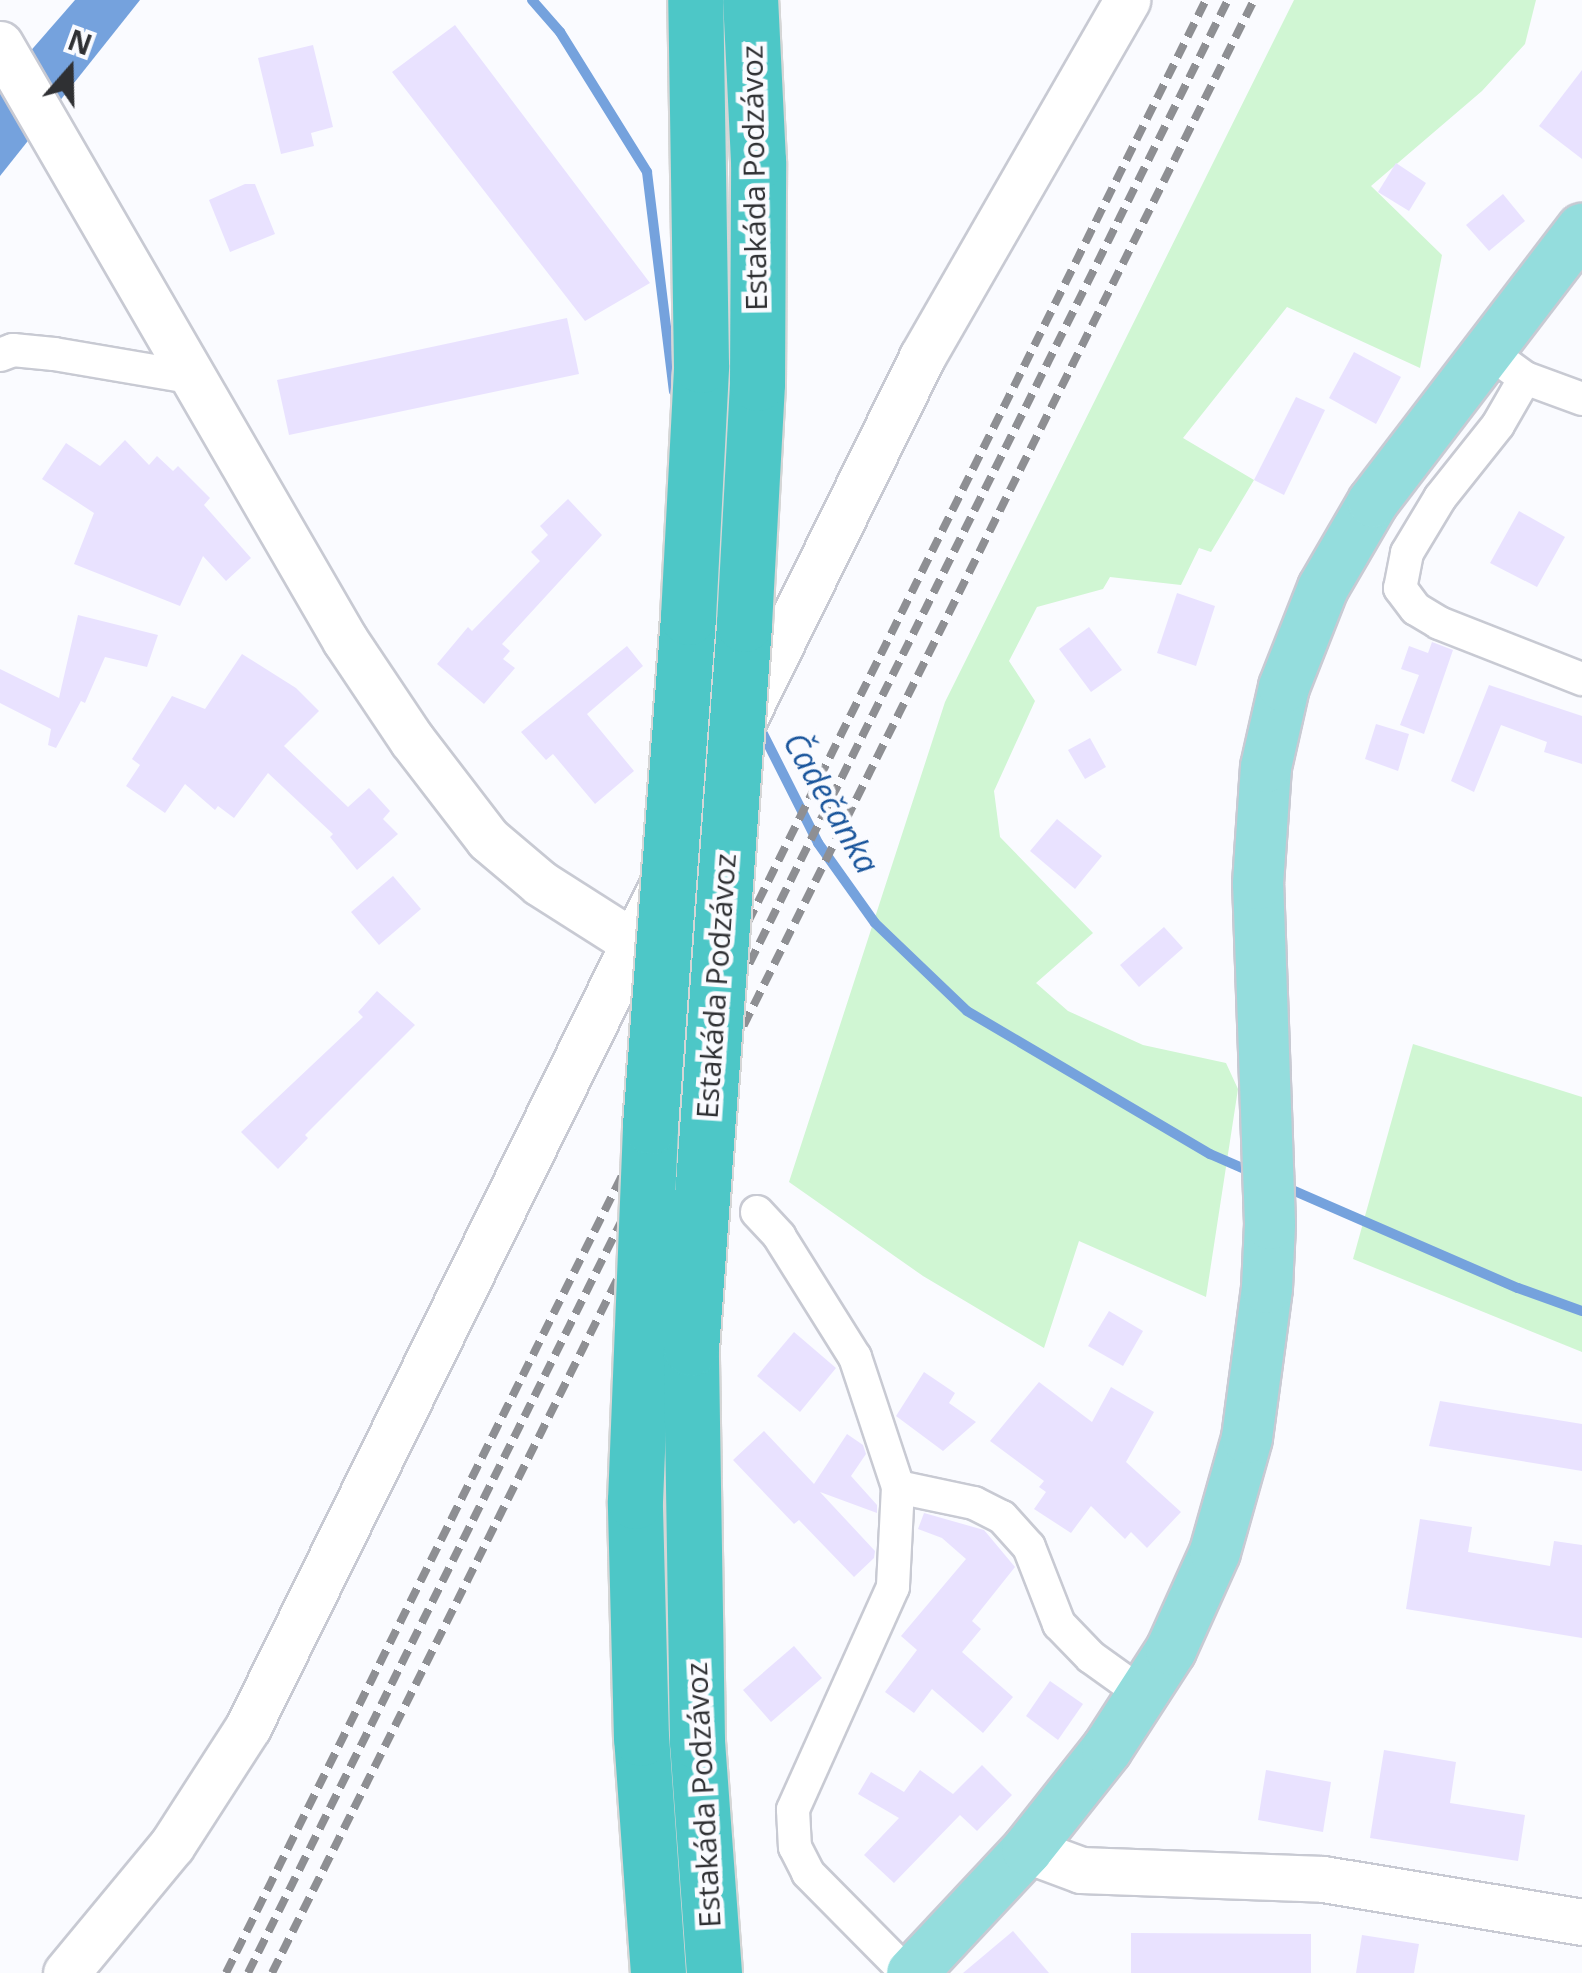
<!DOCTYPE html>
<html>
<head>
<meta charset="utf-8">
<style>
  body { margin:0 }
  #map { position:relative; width:1582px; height:1973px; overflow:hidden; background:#fafbff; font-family:"Open Sans",sans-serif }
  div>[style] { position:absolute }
  .green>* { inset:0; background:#d0f6d3 }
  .water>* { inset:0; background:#75a2dd }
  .stream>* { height:10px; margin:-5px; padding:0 5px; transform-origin:5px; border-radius:5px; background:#75a2dd }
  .building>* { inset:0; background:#e9e2ff }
  .roads { filter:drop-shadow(2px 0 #c8cad3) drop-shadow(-2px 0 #c8cad3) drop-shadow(0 2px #c8cad3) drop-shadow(0 -2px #c8cad3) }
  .street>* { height:32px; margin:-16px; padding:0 16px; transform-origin:16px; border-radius:16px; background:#fff }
  .secondary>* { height:45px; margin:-22.5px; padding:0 22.5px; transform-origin:22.5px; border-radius:22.5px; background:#fff }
  .primary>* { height:50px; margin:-25px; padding:0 25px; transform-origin:25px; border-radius:25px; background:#94dddd }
  .rail>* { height:8px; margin-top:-4px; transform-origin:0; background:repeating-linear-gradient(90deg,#8e8f93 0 15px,transparent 0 23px) }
  .bridges { filter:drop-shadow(2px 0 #d5d6d6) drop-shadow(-2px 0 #d5d6d6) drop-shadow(0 2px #d5d6d6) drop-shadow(0 -2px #d5d6d6) }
  .highway-bridge>* { height:55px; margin:-27.5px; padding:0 27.5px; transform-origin:27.5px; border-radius:27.5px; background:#4dc7c7 }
  span { translate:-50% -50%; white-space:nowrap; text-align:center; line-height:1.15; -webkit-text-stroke:9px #fafbff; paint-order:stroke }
  .street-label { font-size:30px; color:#2f3033 }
  .water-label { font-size:32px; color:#18549b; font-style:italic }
  .north { position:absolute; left:20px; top:20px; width:100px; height:100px; -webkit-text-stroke:8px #fafbff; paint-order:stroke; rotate:20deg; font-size:28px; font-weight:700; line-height:40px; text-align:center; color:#2f3033 }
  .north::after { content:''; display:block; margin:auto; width:35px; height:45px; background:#2f3033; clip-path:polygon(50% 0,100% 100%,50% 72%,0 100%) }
</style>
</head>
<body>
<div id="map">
  <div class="green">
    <div style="clip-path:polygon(1294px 0,1536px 0,1525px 44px,1482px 91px,1371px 186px,1442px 255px,1420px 368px,1287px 307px,1183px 438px,1254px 480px,1211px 552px,1199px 548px,1181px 585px,1110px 577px,1103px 589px,1037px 607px,1009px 661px,1035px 701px,994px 791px,1000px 837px,1093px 933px,1036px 983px,1068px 1011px,1143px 1045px,1226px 1063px,1238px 1089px,1206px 1297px,1079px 1241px,1044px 1348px,923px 1276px,789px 1182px,945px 702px)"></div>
    <div style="clip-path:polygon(1413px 1044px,1582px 1097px,1582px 1352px,1353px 1259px)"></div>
  </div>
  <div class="water">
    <div style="clip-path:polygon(75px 0,140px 0,0 176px,0 86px)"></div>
  </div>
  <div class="stream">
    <div style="left:532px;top:0;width:43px;rotate:48.8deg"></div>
    <div style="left:560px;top:32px;width:165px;rotate:58.1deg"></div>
    <div style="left:647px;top:172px;width:221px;rotate:83deg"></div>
    <div style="left:758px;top:724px;width:133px;rotate:63.2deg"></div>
    <div style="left:818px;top:843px;width:98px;rotate:54.5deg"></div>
    <div style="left:875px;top:923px;width:127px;rotate:43.7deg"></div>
    <div style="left:967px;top:1011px;width:282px;rotate:30.5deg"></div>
    <div style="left:1210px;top:1154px;width:48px;rotate:23.4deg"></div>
    <div style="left:1283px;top:1186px;width:256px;rotate:23.5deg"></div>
    <div style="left:1518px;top:1288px;width:68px;rotate:19.8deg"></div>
  </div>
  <div class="building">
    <div style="clip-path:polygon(455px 25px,594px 209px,650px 283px,585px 321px,392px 72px)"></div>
    <div style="clip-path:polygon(313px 45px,333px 127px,311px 133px,314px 146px,281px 154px,258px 58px)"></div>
    <div style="clip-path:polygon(1582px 70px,1582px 159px,1539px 126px)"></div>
    <div style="clip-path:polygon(1396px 163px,1426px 183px,1409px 211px,1378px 192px)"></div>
    <div style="clip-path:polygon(245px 184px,255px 184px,275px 234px,230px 252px,209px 200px)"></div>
    <div style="clip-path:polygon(1503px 194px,1525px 221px,1489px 251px,1466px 225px)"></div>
    <div style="clip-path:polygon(567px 318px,579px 374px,289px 435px,277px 380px)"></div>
    <div style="clip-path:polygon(1354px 352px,1401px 377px,1376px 424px,1329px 398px)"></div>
    <div style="clip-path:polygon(1296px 397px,1325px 410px,1284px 495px,1254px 480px)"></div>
    <div style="clip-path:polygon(125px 440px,149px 465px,157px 456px,173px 471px,178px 466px,210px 498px,204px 505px,251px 558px,226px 581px,203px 556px,180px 606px,74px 564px,94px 513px,42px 479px,66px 443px,100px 466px)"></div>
    <div style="clip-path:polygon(568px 499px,602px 535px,502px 644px,510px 651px,503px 659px,515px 668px,484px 704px,437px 664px,468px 627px,472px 631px,540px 561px,531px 552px,548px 535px,540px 526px)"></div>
    <div style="clip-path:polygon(1519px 511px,1565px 537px,1537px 587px,1490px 563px)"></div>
    <div style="clip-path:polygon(1177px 593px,1215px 606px,1196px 666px,1157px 653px)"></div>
    <div style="clip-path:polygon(78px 615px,158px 635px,147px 667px,105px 657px,85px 703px,81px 701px,56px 748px,48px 745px,51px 729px,0 703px,0 669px,59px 698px)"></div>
    <div style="clip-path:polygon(1089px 627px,1122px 670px,1091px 692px,1059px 649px)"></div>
    <div style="clip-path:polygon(1432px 642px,1453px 650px,1424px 734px,1400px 725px,1419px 675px,1401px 669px,1409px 646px,1428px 653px)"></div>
    <div style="clip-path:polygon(627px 646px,643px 666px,587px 714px,634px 771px,595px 804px,553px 754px,546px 760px,521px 732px)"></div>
    <div style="clip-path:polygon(242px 654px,296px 688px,319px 711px,284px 746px,348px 807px,369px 788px,390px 811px,383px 819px,398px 834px,357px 870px,330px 837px,333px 834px,268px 773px,234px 818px,218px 806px,215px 810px,185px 784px,165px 813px,126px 786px,140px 765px,132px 759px,172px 696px,205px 709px)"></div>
    <div style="clip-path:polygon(1489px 685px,1582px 716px,1582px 764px,1544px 752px,1547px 742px,1501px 725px,1474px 792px,1451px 781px)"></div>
    <div style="clip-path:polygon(1376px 724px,1409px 734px,1398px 771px,1365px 759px)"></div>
    <div style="clip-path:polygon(1090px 738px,1106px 767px,1085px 779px,1068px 750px)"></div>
    <div style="clip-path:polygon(1057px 819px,1102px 856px,1075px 889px,1030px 851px)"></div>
    <div style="clip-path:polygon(393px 876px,421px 909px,379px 945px,351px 912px)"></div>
    <div style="clip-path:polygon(1164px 927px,1183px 948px,1139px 987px,1120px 965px)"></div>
    <div style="clip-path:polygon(377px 991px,415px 1025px,305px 1135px,308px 1138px,278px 1169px,241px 1132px,363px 1017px,358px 1012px)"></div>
    <div style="clip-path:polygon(1109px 1311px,1143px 1331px,1123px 1366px,1088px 1346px)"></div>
    <div style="clip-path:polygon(794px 1332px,836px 1368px,800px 1412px,757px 1376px)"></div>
    <div style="clip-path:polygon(924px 1372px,955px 1393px,949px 1403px,976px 1422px,943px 1451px,896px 1416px)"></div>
    <div style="clip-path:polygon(1039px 1382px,1092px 1422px,1111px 1387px,1154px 1412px,1126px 1462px,1181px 1512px,1147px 1548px,1131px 1532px,1125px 1539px,1091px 1506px,1071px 1533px,1034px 1509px,1046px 1492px,1039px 1487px,1044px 1481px,990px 1441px)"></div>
    <div style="clip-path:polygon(1440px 1401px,1582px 1424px,1582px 1471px,1429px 1446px)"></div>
    <div style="clip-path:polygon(764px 1431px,814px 1484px,847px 1434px,863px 1445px,866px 1454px,851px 1476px,877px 1505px,877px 1513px,820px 1492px,875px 1551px,874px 1558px,854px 1577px,799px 1520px,794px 1524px,733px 1460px)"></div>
    <div style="clip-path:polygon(924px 1513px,984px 1530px,1015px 1567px,972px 1621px,981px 1629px,962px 1652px,1013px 1697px,983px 1733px,932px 1689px,914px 1713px,885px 1692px,917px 1650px,901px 1636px,966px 1559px,942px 1538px,918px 1529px)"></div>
    <div style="clip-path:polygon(1420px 1519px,1472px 1527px,1468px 1552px,1550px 1566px,1554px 1541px,1582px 1545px,1582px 1638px,1406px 1609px)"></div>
    <div style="clip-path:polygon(794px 1646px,822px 1678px,771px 1722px,743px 1690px)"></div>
    <div style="clip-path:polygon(1050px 1681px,1083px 1704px,1058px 1740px,1026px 1716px)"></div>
    <div style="clip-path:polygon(1384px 1750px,1456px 1762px,1450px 1803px,1525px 1815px,1518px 1861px,1370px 1838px)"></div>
    <div style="clip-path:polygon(982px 1765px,1012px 1795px,977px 1831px,960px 1815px,894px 1883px,864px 1855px,899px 1818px,858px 1794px,871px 1772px,904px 1792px,920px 1770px,953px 1794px)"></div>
    <div style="clip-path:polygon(1266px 1770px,1331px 1782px,1323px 1832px,1258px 1820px)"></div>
    <div style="clip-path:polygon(1013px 1931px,1049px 1973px,963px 1973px)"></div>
    <div style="clip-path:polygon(1131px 1933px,1311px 1934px,1311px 1973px,1131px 1973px)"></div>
    <div style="clip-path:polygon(1362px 1935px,1419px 1944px,1414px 1973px,1356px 1973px)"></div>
  </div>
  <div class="roads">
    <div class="street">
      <div style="left:0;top:355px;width:14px;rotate:-21deg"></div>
      <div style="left:13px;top:350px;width:41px;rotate:5.6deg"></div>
      <div style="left:54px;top:354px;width:143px;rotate:9.7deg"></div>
      <div style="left:1507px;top:365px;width:22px;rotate:36deg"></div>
      <div style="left:1525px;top:378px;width:61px;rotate:20.2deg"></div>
      <div style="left:1525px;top:378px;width:54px;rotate:119.9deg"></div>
      <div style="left:1498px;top:425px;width:93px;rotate:128.5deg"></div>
      <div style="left:1440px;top:498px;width:64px;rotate:121deg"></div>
      <div style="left:1407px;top:553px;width:36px;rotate:101deg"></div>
      <div style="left:1400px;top:588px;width:26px;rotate:53deg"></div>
      <div style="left:1416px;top:609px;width:27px;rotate:31deg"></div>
      <div style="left:1439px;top:623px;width:154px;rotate:21.4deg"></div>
      <div style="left:757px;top:1212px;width:33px;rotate:47deg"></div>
      <div style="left:779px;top:1236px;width:143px;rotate:57.9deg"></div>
      <div style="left:855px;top:1357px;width:137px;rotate:71.7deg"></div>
      <div style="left:898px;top:1487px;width:100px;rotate:92.9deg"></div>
      <div style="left:893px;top:1587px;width:244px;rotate:114.2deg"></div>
      <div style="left:793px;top:1810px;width:37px;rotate:87deg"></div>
      <div style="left:795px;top:1847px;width:29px;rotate:63deg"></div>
      <div style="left:808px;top:1873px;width:141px;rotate:45.3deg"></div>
      <div style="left:898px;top:1487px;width:78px;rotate:11.9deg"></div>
      <div style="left:974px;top:1503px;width:31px;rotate:27deg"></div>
      <div style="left:1002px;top:1517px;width:40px;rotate:48deg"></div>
      <div style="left:1029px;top:1547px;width:83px;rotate:68.7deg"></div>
      <div style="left:1059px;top:1624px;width:46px;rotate:45.9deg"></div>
      <div style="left:1091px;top:1657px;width:65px;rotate:35.6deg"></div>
    </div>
    <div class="secondary">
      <div style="left:0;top:44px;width:689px;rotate:59.94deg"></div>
      <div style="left:345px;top:640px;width:120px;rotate:56.2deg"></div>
      <div style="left:412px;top:740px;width:125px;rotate:52.5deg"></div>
      <div style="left:488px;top:839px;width:68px;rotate:40.2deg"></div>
      <div style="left:540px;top:883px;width:108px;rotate:32.5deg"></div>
      <div style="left:1027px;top:1850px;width:58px;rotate:20.3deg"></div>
      <div style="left:1081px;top:1870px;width:242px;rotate:2.1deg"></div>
      <div style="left:1323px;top:1879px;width:263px;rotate:9.4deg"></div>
      <div style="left:66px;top:1973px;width:166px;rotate:-50.4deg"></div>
      <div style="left:172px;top:1845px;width:140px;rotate:-57.2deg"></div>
      <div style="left:248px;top:1727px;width:1527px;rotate:-63.8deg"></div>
      <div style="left:922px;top:357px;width:412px;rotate:-60.1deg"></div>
    </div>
    <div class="primary">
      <div style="left:912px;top:1973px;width:168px;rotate:-46.9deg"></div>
      <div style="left:1027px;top:1850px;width:129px;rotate:-51.6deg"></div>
      <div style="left:1107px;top:1749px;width:118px;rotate:-57.1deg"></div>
      <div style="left:1171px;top:1650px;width:107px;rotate:-65.8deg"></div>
      <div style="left:1215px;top:1552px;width:118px;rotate:-74.3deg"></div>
      <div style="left:1247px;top:1438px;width:151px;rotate:-82.4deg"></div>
      <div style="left:1267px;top:1288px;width:64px;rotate:-87.3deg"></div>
      <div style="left:1270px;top:1224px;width:340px;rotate:-92deg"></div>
      <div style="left:1258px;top:884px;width:117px;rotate:-86.1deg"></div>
      <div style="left:1266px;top:767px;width:82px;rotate:-77.3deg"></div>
      <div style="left:1284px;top:687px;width:106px;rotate:-68.5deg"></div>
      <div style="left:1323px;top:588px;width:99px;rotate:-59.8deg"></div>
      <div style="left:1373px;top:502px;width:344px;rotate:-52.6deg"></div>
    </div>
  </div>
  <div class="rail">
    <div style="left:226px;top:1973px;width:2203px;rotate:-63.59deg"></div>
    <div style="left:248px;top:1973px;width:2203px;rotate:-63.59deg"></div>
    <div style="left:272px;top:1973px;width:2204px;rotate:-63.54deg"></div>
  </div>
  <div class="bridges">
    <div class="highway-bridge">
      <div style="left:658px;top:1973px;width:236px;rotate:-94.1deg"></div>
      <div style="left:641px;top:1738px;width:237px;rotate:-91.5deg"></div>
      <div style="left:635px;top:1501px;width:375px;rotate:-87.7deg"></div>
      <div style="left:650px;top:1126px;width:510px;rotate:-85.73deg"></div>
      <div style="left:688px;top:617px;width:252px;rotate:-87deg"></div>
      <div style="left:701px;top:365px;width:365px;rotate:-90.9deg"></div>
      <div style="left:714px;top:1973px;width:233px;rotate:-94.2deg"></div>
      <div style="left:697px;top:1741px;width:393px;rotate:-90.9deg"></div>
      <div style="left:691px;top:1348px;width:726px;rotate:-85.81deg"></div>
      <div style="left:744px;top:624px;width:241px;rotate:-86.9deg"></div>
      <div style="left:757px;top:383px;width:222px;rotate:-89.7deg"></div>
      <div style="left:758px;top:161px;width:161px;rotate:-92.8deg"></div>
    </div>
  </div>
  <div class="street-label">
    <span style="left:754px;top:178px;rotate:-91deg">Estakáda Podzávoz</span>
    <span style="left:716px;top:986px;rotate:-86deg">Estakáda Podzávoz</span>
    <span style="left:703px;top:1795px;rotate:-93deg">Estakáda Podzávoz</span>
  </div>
  <div class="water-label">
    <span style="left:831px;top:803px;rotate:60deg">Čadečanka</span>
  </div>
  <div class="north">N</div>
</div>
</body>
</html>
